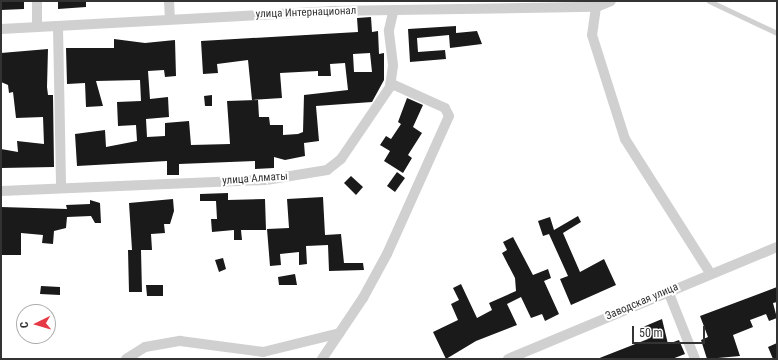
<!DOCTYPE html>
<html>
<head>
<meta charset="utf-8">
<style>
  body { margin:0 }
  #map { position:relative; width:778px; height:360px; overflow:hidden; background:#fff; font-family:"Roboto Condensed",sans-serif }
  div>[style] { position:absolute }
  .building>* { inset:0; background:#1a1a1a }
  .service>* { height:5px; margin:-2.5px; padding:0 2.5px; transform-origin:2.5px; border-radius:2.5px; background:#d0d0d0 }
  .minor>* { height:10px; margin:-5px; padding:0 5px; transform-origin:5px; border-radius:5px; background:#d0d0d0 }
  span { translate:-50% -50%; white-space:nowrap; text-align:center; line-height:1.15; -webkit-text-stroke:4px #fff; paint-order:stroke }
  .street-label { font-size:11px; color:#333 }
  .frame { position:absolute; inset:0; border:2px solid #333; pointer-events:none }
  .north { position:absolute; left:16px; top:304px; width:40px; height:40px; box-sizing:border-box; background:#fff; border:1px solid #adadad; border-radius:50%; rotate:265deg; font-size:11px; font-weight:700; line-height:16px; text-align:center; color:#333 }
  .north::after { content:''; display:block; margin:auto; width:14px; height:18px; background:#e63946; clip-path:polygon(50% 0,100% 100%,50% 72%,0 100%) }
  .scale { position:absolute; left:632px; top:326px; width:73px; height:18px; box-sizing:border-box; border:2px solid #333; border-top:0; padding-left:5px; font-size:12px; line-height:14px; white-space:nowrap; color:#333; -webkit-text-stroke:3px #fff; paint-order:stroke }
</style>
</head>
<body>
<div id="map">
  <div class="building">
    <div style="clip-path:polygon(1px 1px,24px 1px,24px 9px,1px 10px)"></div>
    <div style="clip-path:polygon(58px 1px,86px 1px,86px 7px,58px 9px)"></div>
    <div style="clip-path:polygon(evenodd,371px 17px,372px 32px,378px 31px,379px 54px,384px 53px,384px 80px,372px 102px,316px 106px,319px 141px,304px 143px,305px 156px,285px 160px,274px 157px,274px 168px,255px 169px,255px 161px,179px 164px,179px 175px,167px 175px,167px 161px,77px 166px,75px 134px,105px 130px,106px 147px,137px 141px,136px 125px,118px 126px,117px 102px,141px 101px,140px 80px,96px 81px,103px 106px,86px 107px,85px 83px,67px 84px,66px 48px,114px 48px,114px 39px,145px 43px,175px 40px,176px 76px,165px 77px,164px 70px,148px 71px,150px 99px,168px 97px,169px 117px,146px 119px,147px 137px,165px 136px,165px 123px,189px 121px,191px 145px,230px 144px,227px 101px,258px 100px,259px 117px,269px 117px,270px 125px,283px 125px,283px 135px,298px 134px,303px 132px,304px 95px,348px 90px,345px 63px,330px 64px,331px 76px,318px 76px,318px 71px,280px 73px,282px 98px,252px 100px,248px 60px,217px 64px,218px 73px,203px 74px,201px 41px,358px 32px,357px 18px,371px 17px,370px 53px,372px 72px,354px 72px,353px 54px,370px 53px)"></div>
    <div style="clip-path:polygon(456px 26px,456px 33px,477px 31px,482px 44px,450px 48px,449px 35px,417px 38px,418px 52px,445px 50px,446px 59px,410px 62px,408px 29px)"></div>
    <div style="clip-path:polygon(48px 49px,47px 87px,48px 95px,53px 95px,54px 167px,1px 168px,1px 149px,18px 152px,17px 141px,44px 144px,43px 117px,16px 118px,13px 92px,9px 93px,8px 85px,1px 82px,1px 53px)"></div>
    <div style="clip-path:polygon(212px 95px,212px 106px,205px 106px,204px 96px)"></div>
    <div style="clip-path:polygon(407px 98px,423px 105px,413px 127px,422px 133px,408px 155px,412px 158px,403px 173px,384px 161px,390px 151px,380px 145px,386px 136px,391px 139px,401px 124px,398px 122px)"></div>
    <div style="clip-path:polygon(397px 172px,405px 178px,395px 192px,387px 186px)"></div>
    <div style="clip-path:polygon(351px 176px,363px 187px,356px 195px,344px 183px)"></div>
    <div style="clip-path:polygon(228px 193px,228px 200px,265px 199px,266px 230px,241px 230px,242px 240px,234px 240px,234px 230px,212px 232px,211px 219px,217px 219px,216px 201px,200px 201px,200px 194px)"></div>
    <div style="clip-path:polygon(323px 197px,325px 235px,341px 234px,344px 263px,363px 263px,364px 270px,329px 271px,328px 245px,306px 246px,307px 264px,299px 265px,299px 252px,280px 254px,281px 265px,270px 266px,267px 229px,289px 228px,287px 199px)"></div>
    <div style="clip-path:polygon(173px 199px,174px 211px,170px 224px,164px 224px,165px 233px,151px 234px,152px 250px,141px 250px,142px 292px,129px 292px,128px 250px,132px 250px,129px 203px)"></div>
    <div style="clip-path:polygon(90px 200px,100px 203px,101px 223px,95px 223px,91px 216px,67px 217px,66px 228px,54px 231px,53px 244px,42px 243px,43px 235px,21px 233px,21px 255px,1px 255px,1px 207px,67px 209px,66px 205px,90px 204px)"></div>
    <div style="clip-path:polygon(578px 216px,581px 222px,563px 233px,580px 272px,604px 259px,616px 285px,571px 305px,560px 279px,568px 276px,549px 234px,543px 236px,538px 221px,550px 217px,554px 230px)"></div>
    <div style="clip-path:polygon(513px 237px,533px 275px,548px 269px,551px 278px,544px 281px,559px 314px,545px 321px,542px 314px,531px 318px,521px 297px,507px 304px,517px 325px,476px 341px,446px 359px,433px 332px,458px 320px,451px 304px,459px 300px,453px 288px,461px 284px,477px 318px,492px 310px,489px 303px,516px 291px,515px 278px,502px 253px,507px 250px,503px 242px)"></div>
    <div style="clip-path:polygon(223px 258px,226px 269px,219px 272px,215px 260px)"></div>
    <div style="clip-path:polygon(295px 274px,297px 285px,279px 285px,278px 277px)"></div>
    <div style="clip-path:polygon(146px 285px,163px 285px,163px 296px,147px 296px)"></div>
    <div style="clip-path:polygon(41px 286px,60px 287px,60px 295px,40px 294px)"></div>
    <div style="clip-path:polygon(777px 287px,777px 302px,773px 303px,777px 318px,769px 321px,766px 314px,750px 320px,753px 327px,733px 335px,740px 356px,707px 359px,701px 340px,708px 337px,700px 316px)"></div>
    <div style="clip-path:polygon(662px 319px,668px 344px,679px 340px,685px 354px,672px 359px,597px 359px,648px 339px,643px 327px)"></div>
    <div style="clip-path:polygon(777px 343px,777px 359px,773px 359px,768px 347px)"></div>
  </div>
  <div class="service">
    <div style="left:709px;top:1px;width:75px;rotate:25.2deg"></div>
  </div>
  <div class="minor">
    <div style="left:37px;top:1px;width:26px;rotate:90deg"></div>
    <div style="left:169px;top:1px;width:18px;rotate:87deg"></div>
    <div style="left:596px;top:7px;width:28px;rotate:98deg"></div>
    <div style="left:592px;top:35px;width:109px;rotate:72.4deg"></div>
    <div style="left:625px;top:139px;width:159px;rotate:57.6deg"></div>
    <div style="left:58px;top:27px;width:161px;rotate:88.9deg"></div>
    <div style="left:1px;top:29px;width:329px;rotate:-3.1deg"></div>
    <div style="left:330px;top:11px;width:266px;rotate:-0.9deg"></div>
    <div style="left:596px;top:7px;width:16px;rotate:-22deg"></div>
    <div style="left:1px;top:191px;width:265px;rotate:-2.4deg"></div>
    <div style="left:266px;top:180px;width:62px;rotate:-9.3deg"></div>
    <div style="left:327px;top:170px;width:18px;rotate:-38deg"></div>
    <div style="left:341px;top:159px;width:87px;rotate:-55.8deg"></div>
    <div style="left:390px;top:87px;width:22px;rotate:-82deg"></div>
    <div style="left:393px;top:65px;width:35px;rotate:-97deg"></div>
    <div style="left:389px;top:30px;width:18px;rotate:-77deg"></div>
    <div style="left:668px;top:291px;width:73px;rotate:68.3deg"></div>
    <div style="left:126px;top:359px;width:22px;rotate:-32deg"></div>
    <div style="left:145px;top:347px;width:36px;rotate:-10deg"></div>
    <div style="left:180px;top:341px;width:84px;rotate:7.5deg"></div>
    <div style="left:263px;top:352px;width:79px;rotate:-13.9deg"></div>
    <div style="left:322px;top:359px;width:73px;rotate:-56.1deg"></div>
    <div style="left:363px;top:298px;width:50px;rotate:-61.4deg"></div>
    <div style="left:387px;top:254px;width:151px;rotate:-65.8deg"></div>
    <div style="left:449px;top:116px;width:9px;rotate:-117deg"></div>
    <div style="left:445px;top:108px;width:60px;rotate:-155.6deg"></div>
    <div style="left:508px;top:359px;width:291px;rotate:-22.6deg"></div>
  </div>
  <div class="street-label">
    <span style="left:306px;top:13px;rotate:-2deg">улица Интернационал</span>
    <span style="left:255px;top:179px;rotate:-4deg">улица Алматы</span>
    <span style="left:642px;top:302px;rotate:-23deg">Заводская улица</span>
  </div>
  <div class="frame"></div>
  <div class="north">С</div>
  <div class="scale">50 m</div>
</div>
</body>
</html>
